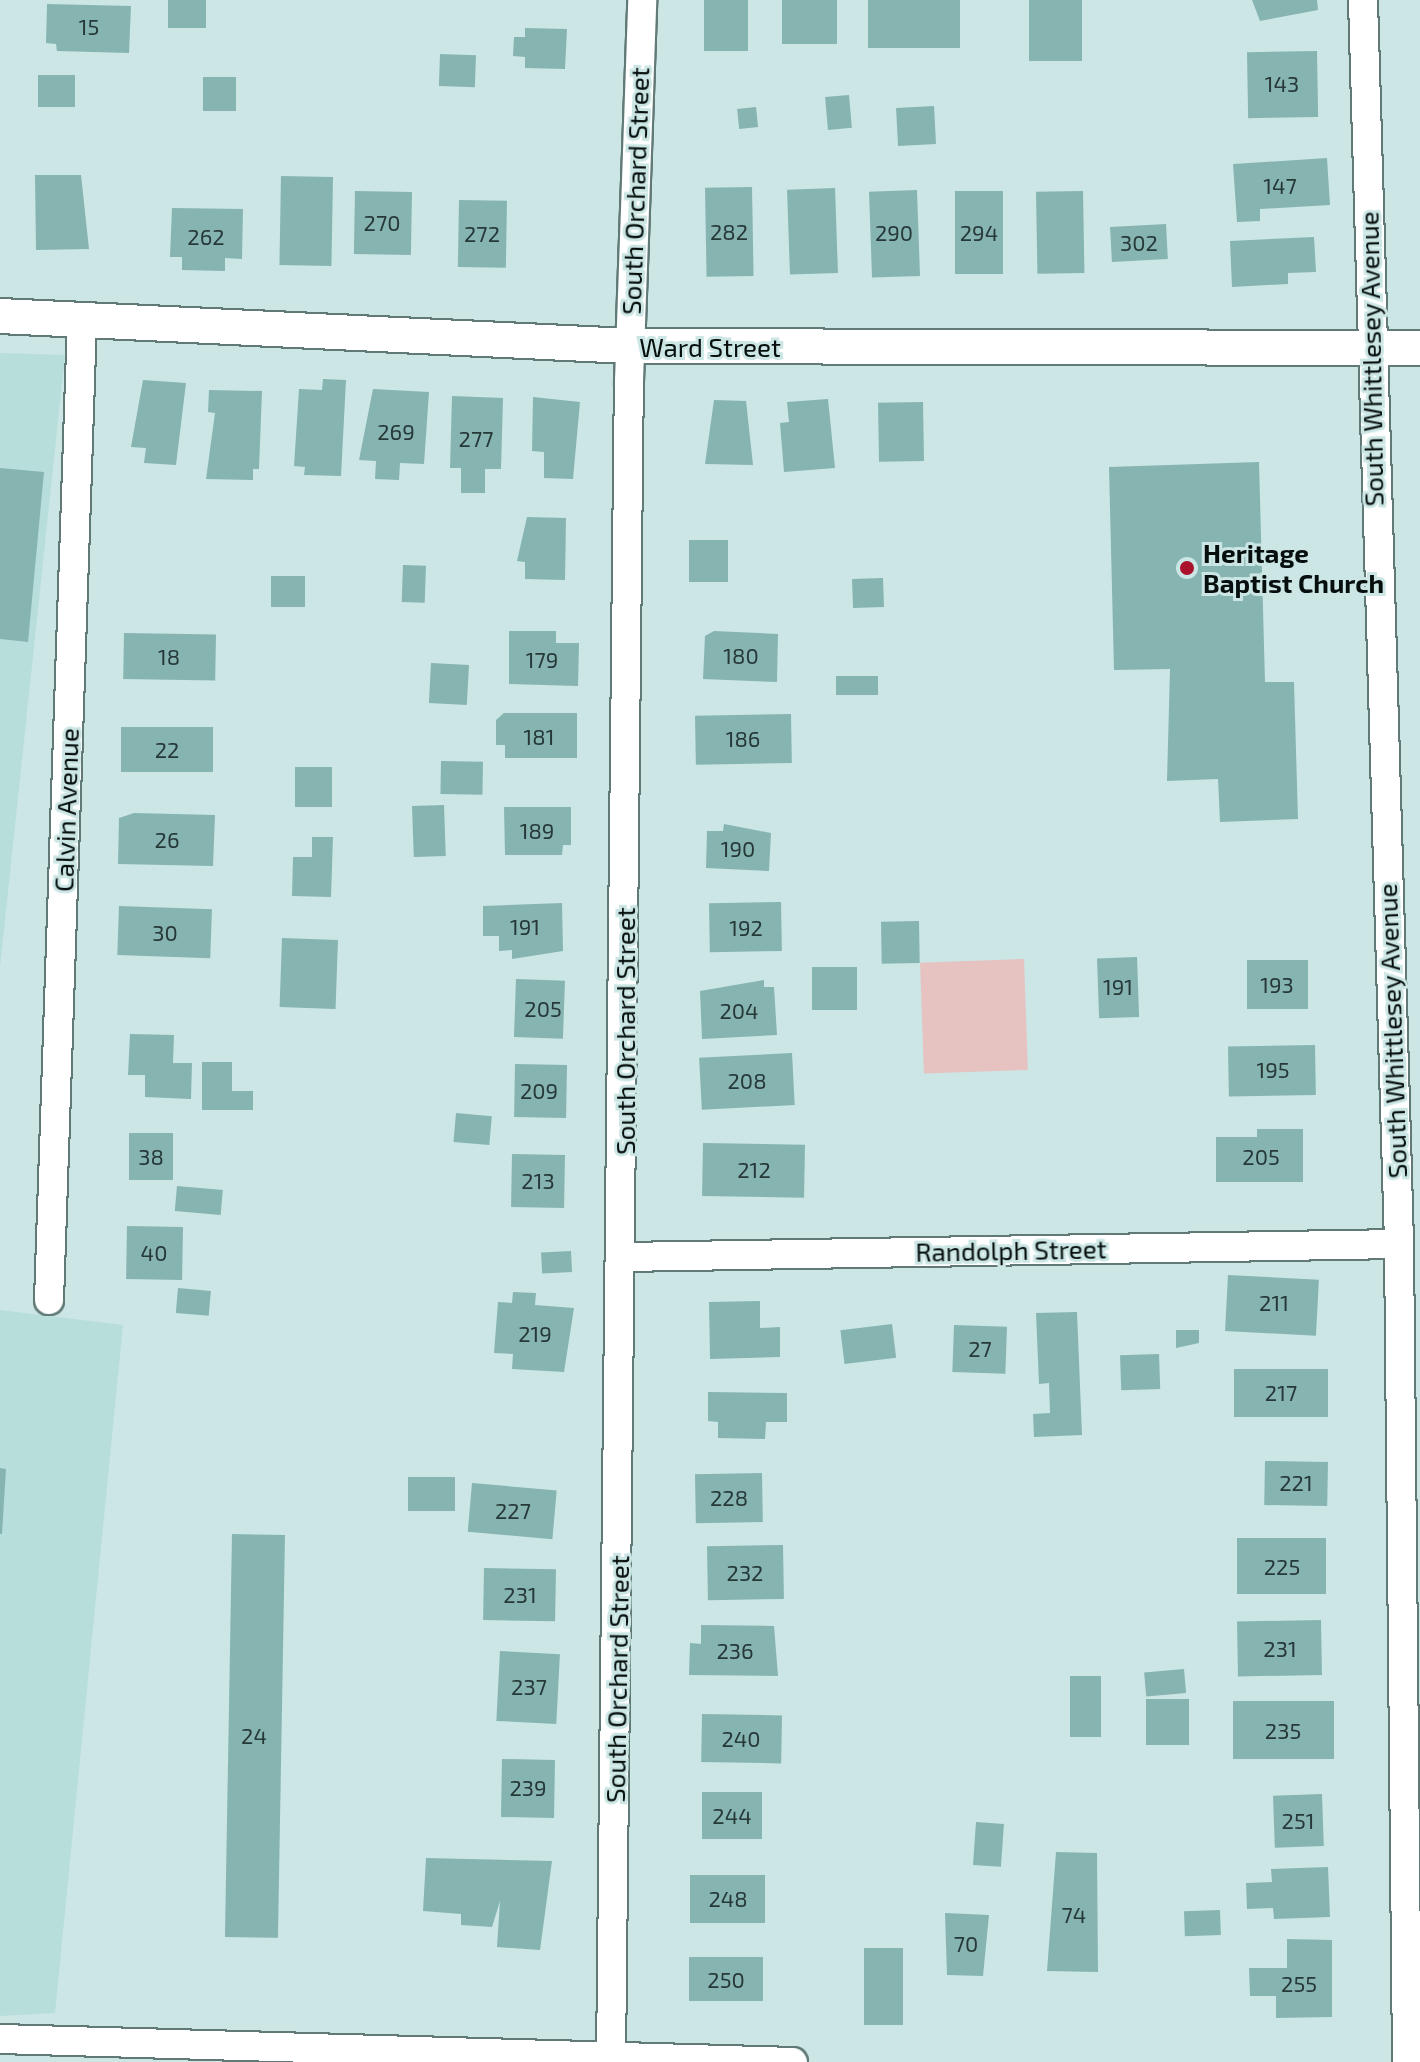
<!DOCTYPE html>
<html>
<head>
<meta charset="utf-8">
<style>
  body { margin:0 }
  #map { position:relative; width:1420px; height:2062px; overflow:hidden; background:#cbe6e4; font-family:"Exo 2",sans-serif }
  div>[style] { position:absolute }
  [style*='--x'] { left:calc(var(--x)*1px); top:calc(var(--y)*1px); width:calc(var(--w)*1px); rotate:calc(var(--a)*1deg) }
  .built>* { inset:0; background:#b8dedb }
  .green>* { inset:0; background:#e6c2c1; transform-origin:0 0 }
  .building>* { inset:0; background:#86b4b1; transform-origin:0 0 }
  .roads { filter:drop-shadow(2px 0 #617a78) drop-shadow(-2px 0 #617a78) drop-shadow(0 2px #617a78) drop-shadow(0 -2px #617a78) }
  .minor>* { height:28px; margin:-14px; padding:0 14px; transform-origin:14px; border-radius:14px; background:#fff }
  .tertiary>* { height:34px; margin:-17px; padding:0 17px; transform-origin:17px; border-radius:17px; background:#fff }
  .dots>* { width:22px; height:22px; translate:-50% -50%; box-sizing:border-box; border:4px solid #cbe6e4; border-radius:50% }
  span { translate:-50% -50%; white-space:nowrap; text-align:center; line-height:1.15; -webkit-text-stroke:6px #cbe6e4; paint-order:stroke }
  .number-label { font-size:22px; color:#263837 }
  .number-label span { -webkit-text-stroke-width:0 }
  .street-label { font-size:26px; color:#060f0e }
  .poi-label { font-size:26px; color:#060f0e; font-weight:700 }
  .left { translate:0 -50%; text-align:left }
</style>
</head>
<body>
<div id="map">
  <div class="built">
    <i style="clip-path:polygon(0 353px,65px 355px,0 967px)"></i>
    <i style="clip-path:polygon(0 1310px,123px 1325px,55px 2013px,0 2016px)"></i>
  </div>
  <div class="green">
    <i style="left:1024px;top:959px;width:111px;height:104px;rotate:88deg"></i>
  </div>
  <div class="building">
    <i style="left:168px;top:0;width:38px;height:28px"></i>
    <i style="left:704px;top:0;width:44px;height:51px"></i>
    <i style="left:782px;top:0;width:55px;height:44px"></i>
    <i style="left:868px;top:0;width:92px;height:48px"></i>
    <i style="left:1029px;top:0;width:53px;height:61px"></i>
    <i style="clip-path:polygon(1252px 0,1317px 0,1318px 10px,1260px 21px)"></i>
    <i style="clip-path:polygon(47px 4px,131px 6px,129px 53px,57px 51px,56px 44px,46px 43px)"></i>
    <i style="clip-path:polygon(525px 28px,567px 29px,565px 69px,525px 68px,525px 57px,513px 56px,514px 37px,525px 37px)"></i>
    <i style="left:1317px;top:51px;width:66px;height:70px;rotate:89deg"></i>
    <i style="left:440px;top:54px;width:36px;height:32px;rotate:2deg"></i>
    <i style="left:38px;top:75px;width:37px;height:32px"></i>
    <i style="left:203px;top:77px;width:33px;height:34px"></i>
    <i style="left:849px;top:95px;width:33px;height:24px;rotate:85deg"></i>
    <i style="left:934px;top:106px;width:38px;height:38px;rotate:87deg"></i>
    <i style="left:756px;top:107px;width:20px;height:19px;rotate:84deg"></i>
    <i style="clip-path:polygon(1327px 158px,1330px 205px,1260px 209px,1260px 221px,1237px 222px,1233px 164px)"></i>
    <i style="clip-path:polygon(35px 175px,81px 175px,89px 249px,36px 250px)"></i>
    <i style="left:281px;top:176px;width:52px;height:89px;rotate:1deg"></i>
    <i style="left:752px;top:187px;width:89px;height:47px;rotate:89deg"></i>
    <i style="left:835px;top:188px;width:85px;height:48px;rotate:88deg"></i>
    <i style="left:917px;top:190px;width:86px;height:48px;rotate:88deg"></i>
    <i style="left:355px;top:191px;width:57px;height:63px;rotate:1deg"></i>
    <i style="left:955px;top:191px;width:48px;height:83px"></i>
    <i style="left:1083px;top:191px;width:82px;height:47px;rotate:89deg"></i>
    <i style="left:459px;top:200px;width:48px;height:67px;rotate:1deg"></i>
    <i style="clip-path:polygon(172px 208px,243px 209px,242px 259px,225px 258px,225px 271px,182px 270px,182px 257px,170px 257px)"></i>
    <i style="left:1166px;top:224px;width:35px;height:56px;rotate:87deg"></i>
    <i style="clip-path:polygon(1314px 237px,1316px 272px,1288px 273px,1288px 284px,1232px 287px,1230px 241px)"></i>
    <i style="clip-path:polygon(323px 379px,346px 380px,341px 476px,304px 475px,305px 467px,294px 466px,299px 389px,322px 390px)"></i>
    <i style="clip-path:polygon(143px 380px,186px 383px,176px 465px,144px 463px,146px 448px,131px 447px)"></i>
    <i style="clip-path:polygon(373px 389px,429px 392px,424px 464px,400px 463px,399px 480px,375px 479px,376px 461px,359px 460px)"></i>
    <i style="clip-path:polygon(209px 390px,262px 391px,259px 469px,253px 469px,253px 480px,206px 479px,215px 413px,208px 412px)"></i>
    <i style="clip-path:polygon(452px 396px,503px 398px,501px 469px,485px 469px,485px 493px,461px 493px,461px 468px,450px 468px)"></i>
    <i style="clip-path:polygon(533px 397px,580px 402px,573px 479px,544px 478px,544px 452px,532px 451px)"></i>
    <i style="clip-path:polygon(828px 399px,835px 468px,784px 472px,780px 423px,789px 422px,787px 402px)"></i>
    <i style="clip-path:polygon(714px 400px,746px 401px,753px 465px,705px 464px)"></i>
    <i style="left:923px;top:402px;width:59px;height:45px;rotate:89deg"></i>
    <i style="clip-path:polygon(1259px 462px,1265px 682px,1294px 682px,1298px 819px,1220px 822px,1218px 779px,1167px 781px,1170px 669px,1114px 670px,1109px 467px)"></i>
    <i style="clip-path:polygon(0 468px,44px 472px,28px 642px,0 639px)"></i>
    <i style="clip-path:polygon(527px 517px,566px 518px,565px 580px,525px 579px,525px 562px,517px 561px)"></i>
    <i style="left:728px;top:540px;width:42px;height:39px;rotate:90deg"></i>
    <i style="left:403px;top:565px;width:23px;height:37px;rotate:2deg"></i>
    <i style="left:271px;top:576px;width:34px;height:31px"></i>
    <i style="left:883px;top:578px;width:29px;height:31px;rotate:88deg"></i>
    <i style="clip-path:polygon(509px 631px,556px 631px,556px 643px,579px 643px,578px 686px,509px 684px)"></i>
    <i style="clip-path:polygon(714px 631px,778px 634px,777px 682px,703px 679px,705px 636px)"></i>
    <i style="left:124px;top:633px;width:92px;height:46px;rotate:1deg"></i>
    <i style="left:431px;top:663px;width:38px;height:40px;rotate:3deg"></i>
    <i style="left:878px;top:676px;width:19px;height:42px;rotate:90deg"></i>
    <i style="clip-path:polygon(504px 713px,577px 713px,577px 758px,505px 758px,505px 745px,496px 745px,496px 720px)"></i>
    <i style="left:791px;top:714px;width:49px;height:96px;rotate:89deg"></i>
    <i style="left:121px;top:727px;width:92px;height:45px"></i>
    <i style="left:441px;top:761px;width:42px;height:33px;rotate:1deg"></i>
    <i style="left:295px;top:767px;width:37px;height:40px"></i>
    <i style="left:444px;top:805px;width:51px;height:32px;rotate:88deg"></i>
    <i style="clip-path:polygon(504px 807px,571px 807px,571px 845px,563px 845px,562px 855px,505px 855px)"></i>
    <i style="clip-path:polygon(134px 813px,215px 815px,213px 866px,118px 864px,119px 818px)"></i>
    <i style="clip-path:polygon(724px 824px,771px 833px,769px 871px,706px 868px,707px 831px,723px 831px)"></i>
    <i style="clip-path:polygon(312px 837px,333px 837px,331px 897px,292px 896px,293px 857px,312px 857px)"></i>
    <i style="left:781px;top:902px;width:49px;height:72px;rotate:89deg"></i>
    <i style="clip-path:polygon(562px 903px,563px 951px,512px 959px,512px 950px,499px 951px,499px 936px,483px 936px,483px 906px)"></i>
    <i style="left:119px;top:906px;width:93px;height:49px;rotate:2deg"></i>
    <i style="left:919px;top:921px;width:42px;height:38px;rotate:89deg"></i>
    <i style="left:282px;top:938px;width:56px;height:69px;rotate:2deg"></i>
    <i style="left:1137px;top:957px;width:60px;height:40px;rotate:88deg"></i>
    <i style="left:1247px;top:960px;width:61px;height:49px"></i>
    <i style="left:812px;top:967px;width:45px;height:43px"></i>
    <i style="left:516px;top:979px;width:49px;height:58px;rotate:2deg"></i>
    <i style="clip-path:polygon(764px 980px,764px 987px,774px 987px,777px 1035px,702px 1039px,700px 991px)"></i>
    <i style="clip-path:polygon(130px 1034px,174px 1035px,173px 1063px,192px 1063px,191px 1099px,145px 1097px,145px 1075px,128px 1075px)"></i>
    <i style="left:1315px;top:1045px;width:50px;height:87px;rotate:89deg"></i>
    <i style="left:792px;top:1053px;width:52px;height:93px;rotate:87deg"></i>
    <i style="clip-path:polygon(202px 1062px,232px 1062px,232px 1091px,253px 1091px,253px 1110px,202px 1110px)"></i>
    <i style="left:515px;top:1064px;width:52px;height:53px;rotate:1deg"></i>
    <i style="left:456px;top:1113px;width:36px;height:29px;rotate:5deg"></i>
    <i style="clip-path:polygon(1257px 1129px,1303px 1129px,1303px 1182px,1216px 1182px,1216px 1137px,1257px 1137px)"></i>
    <i style="left:129px;top:1133px;width:44px;height:47px"></i>
    <i style="left:703px;top:1143px;width:102px;height:53px;rotate:1deg"></i>
    <i style="left:512px;top:1154px;width:53px;height:53px;rotate:1deg"></i>
    <i style="left:177px;top:1186px;width:46px;height:25px;rotate:5deg"></i>
    <i style="left:127px;top:1226px;width:56px;height:53px;rotate:1deg"></i>
    <i style="left:571px;top:1251px;width:21px;height:30px;rotate:87deg"></i>
    <i style="left:1228px;top:1275px;width:91px;height:56px;rotate:3deg"></i>
    <i style="left:178px;top:1288px;width:33px;height:25px;rotate:5deg"></i>
    <i style="clip-path:polygon(513px 1292px,536px 1293px,535px 1305px,574px 1308px,564px 1372px,512px 1369px,513px 1354px,494px 1353px,498px 1302px,512px 1303px)"></i>
    <i style="clip-path:polygon(760px 1301px,760px 1328px,780px 1327px,780px 1357px,710px 1359px,709px 1302px)"></i>
    <i style="clip-path:polygon(1077px 1312px,1082px 1435px,1034px 1437px,1033px 1414px,1050px 1413px,1049px 1383px,1039px 1384px,1036px 1313px)"></i>
    <i style="left:892px;top:1324px;width:34px;height:52px;rotate:83deg"></i>
    <i style="left:954px;top:1325px;width:53px;height:47px;rotate:2deg"></i>
    <i style="clip-path:polygon(1176px 1330px,1199px 1330px,1199px 1343px,1176px 1348px)"></i>
    <i style="left:1159px;top:1354px;width:35px;height:39px;rotate:88deg"></i>
    <i style="left:1328px;top:1369px;width:48px;height:94px;rotate:90deg"></i>
    <i style="clip-path:polygon(708px 1392px,787px 1393px,787px 1422px,766px 1422px,765px 1439px,718px 1438px,718px 1422px,708px 1421px)"></i>
    <i style="left:1265px;top:1461px;width:63px;height:44px;rotate:1deg"></i>
    <i style="clip-path:polygon(0 1468px,6px 1469px,2px 1534px,0 1534px)"></i>
    <i style="left:762px;top:1473px;width:49px;height:67px;rotate:89deg"></i>
    <i style="left:455px;top:1477px;width:34px;height:47px;rotate:90deg"></i>
    <i style="left:472px;top:1483px;width:85px;height:49px;rotate:5deg"></i>
    <i style="left:232px;top:1534px;width:53px;height:403px;rotate:1deg"></i>
    <i style="left:1326px;top:1538px;width:56px;height:89px;rotate:90deg"></i>
    <i style="left:783px;top:1545px;width:54px;height:76px;rotate:89deg"></i>
    <i style="left:484px;top:1568px;width:72px;height:52px;rotate:1deg"></i>
    <i style="left:1321px;top:1620px;width:55px;height:84px;rotate:89deg"></i>
    <i style="clip-path:polygon(701px 1625px,774px 1626px,778px 1676px,689px 1675px,690px 1643px,701px 1644px)"></i>
    <i style="left:500px;top:1651px;width:60px;height:70px;rotate:3deg"></i>
    <i style="left:1184px;top:1669px;width:24px;height:40px;rotate:85deg"></i>
    <i style="left:1070px;top:1676px;width:31px;height:61px"></i>
    <i style="left:1189px;top:1699px;width:46px;height:43px;rotate:90deg"></i>
    <i style="left:1334px;top:1701px;width:58px;height:101px;rotate:90deg"></i>
    <i style="left:702px;top:1714px;width:80px;height:48px;rotate:1deg"></i>
    <i style="left:502px;top:1759px;width:53px;height:58px;rotate:1deg"></i>
    <i style="left:702px;top:1792px;width:60px;height:47px"></i>
    <i style="left:1322px;top:1794px;width:52px;height:49px;rotate:88deg"></i>
    <i style="left:976px;top:1822px;width:28px;height:43px;rotate:4deg"></i>
    <i style="clip-path:polygon(1056px 1852px,1097px 1853px,1098px 1972px,1047px 1971px)"></i>
    <i style="clip-path:polygon(426px 1858px,552px 1861px,540px 1950px,497px 1947px,500px 1901px,492px 1927px,461px 1925px,461px 1914px,423px 1911px)"></i>
    <i style="clip-path:polygon(1328px 1867px,1330px 1917px,1274px 1919px,1273px 1908px,1247px 1909px,1246px 1883px,1272px 1882px,1271px 1869px)"></i>
    <i style="left:690px;top:1875px;width:75px;height:48px"></i>
    <i style="left:1220px;top:1910px;width:25px;height:36px;rotate:88deg"></i>
    <i style="clip-path:polygon(945px 1913px,989px 1915px,983px 1976px,947px 1975px)"></i>
    <i style="clip-path:polygon(1287px 1939px,1332px 1940px,1332px 2017px,1276px 2018px,1276px 1996px,1250px 1996px,1249px 1968px,1287px 1968px)"></i>
    <i style="left:864px;top:1948px;width:39px;height:77px"></i>
    <i style="left:763px;top:1957px;width:44px;height:74px;rotate:90deg"></i>
  </div>
  <div class="roads">
    <div class="minor">
      <i style="--x:1363;--y:0;--w:1245;--a:88.34"></i>
      <i style="--x:1399;--y:1244;--w:818;--a:89.44"></i>
      <i style="--x:623;--y:1257;--w:776;--a:-0.96"></i>
      <i style="--x:49;--y:1300;--w:982;--a:-88.07"></i>
      <i style="--x:0;--y:2039;--w:793;--a:1.66"></i>
      <i style="--x:611;--y:2062;--w:1681;--a:-89.39"></i>
      <i style="--x:629;--y:381;--w:381;--a:-88"></i>
    </div>
    <div class="tertiary">
      <i style="--x:0;--y:316;--w:631;--a:2.73"></i>
      <i style="--x:630;--y:346;--w:790;--a:0.15"></i>
    </div>
  </div>
  <div class="dots">
    <i style="left:1187px;top:568px;background:#a9112c"></i>
  </div>
  <div class="number-label">
    <span style="left:89px;top:27px">15</span>
    <span style="left:1282px;top:84px">143</span>
    <span style="left:1280px;top:186px">147</span>
    <span style="left:382px;top:223px">270</span>
    <span style="left:729px;top:232px">282</span>
    <span style="left:894px;top:233px">290</span>
    <span style="left:979px;top:233px">294</span>
    <span style="left:482px;top:234px">272</span>
    <span style="left:206px;top:237px">262</span>
    <span style="left:1139px;top:243px">302</span>
    <span style="left:396px;top:432px">269</span>
    <span style="left:476px;top:439px">277</span>
    <span style="left:741px;top:656px">180</span>
    <span style="left:169px;top:657px">18</span>
    <span style="left:542px;top:660px">179</span>
    <span style="left:539px;top:737px">181</span>
    <span style="left:743px;top:739px">186</span>
    <span style="left:167px;top:750px">22</span>
    <span style="left:537px;top:831px">189</span>
    <span style="left:167px;top:840px">26</span>
    <span style="left:738px;top:849px">190</span>
    <span style="left:525px;top:927px">191</span>
    <span style="left:746px;top:928px">192</span>
    <span style="left:165px;top:933px">30</span>
    <span style="left:1277px;top:985px">193</span>
    <span style="left:1118px;top:987px">191</span>
    <span style="left:543px;top:1009px">205</span>
    <span style="left:739px;top:1011px">204</span>
    <span style="left:1273px;top:1070px">195</span>
    <span style="left:747px;top:1081px">208</span>
    <span style="left:539px;top:1091px">209</span>
    <span style="left:151px;top:1157px">38</span>
    <span style="left:1261px;top:1157px">205</span>
    <span style="left:754px;top:1170px">212</span>
    <span style="left:538px;top:1181px">213</span>
    <span style="left:154px;top:1253px">40</span>
    <span style="left:1274px;top:1303px">211</span>
    <span style="left:535px;top:1334px">219</span>
    <span style="left:980px;top:1349px">27</span>
    <span style="left:1281px;top:1393px">217</span>
    <span style="left:1296px;top:1483px">221</span>
    <span style="left:729px;top:1498px">228</span>
    <span style="left:513px;top:1511px">227</span>
    <span style="left:1282px;top:1567px">225</span>
    <span style="left:745px;top:1573px">232</span>
    <span style="left:520px;top:1595px">231</span>
    <span style="left:1280px;top:1649px">231</span>
    <span style="left:735px;top:1651px">236</span>
    <span style="left:529px;top:1687px">237</span>
    <span style="left:1283px;top:1731px">235</span>
    <span style="left:254px;top:1736px">24</span>
    <span style="left:741px;top:1739px">240</span>
    <span style="left:528px;top:1788px">239</span>
    <span style="left:732px;top:1816px">244</span>
    <span style="left:1298px;top:1821px">251</span>
    <span style="left:728px;top:1899px">248</span>
    <span style="left:1074px;top:1915px">74</span>
    <span style="left:966px;top:1944px">70</span>
    <span style="left:726px;top:1980px">250</span>
    <span style="left:1299px;top:1984px">255</span>
  </div>
  <div class="street-label">
    <span style="left:635px;top:191px;rotate:-88deg">South Orchard Street</span>
    <span style="left:710px;top:347px">Ward Street</span>
    <span style="left:1371px;top:359px;rotate:-91deg">South Whittlesey Avenue</span>
    <span style="left:66px;top:810px;rotate:-88deg">Calvin Avenue</span>
    <span style="left:625px;top:1031px;rotate:-90deg">South Orchard Street</span>
    <span style="left:1392px;top:1031px;rotate:-92deg">South Whittlesey Avenue</span>
    <span style="left:1011px;top:1250px;rotate:-1deg">Randolph Street</span>
    <span style="left:617px;top:1679px;rotate:-89deg">South Orchard Street</span>
  </div>
  <div class="poi-label">
    <span class="left" style="left:1203px;top:568px">Heritage<br>Baptist Church</span>
  </div>
</div>
</body>
</html>
